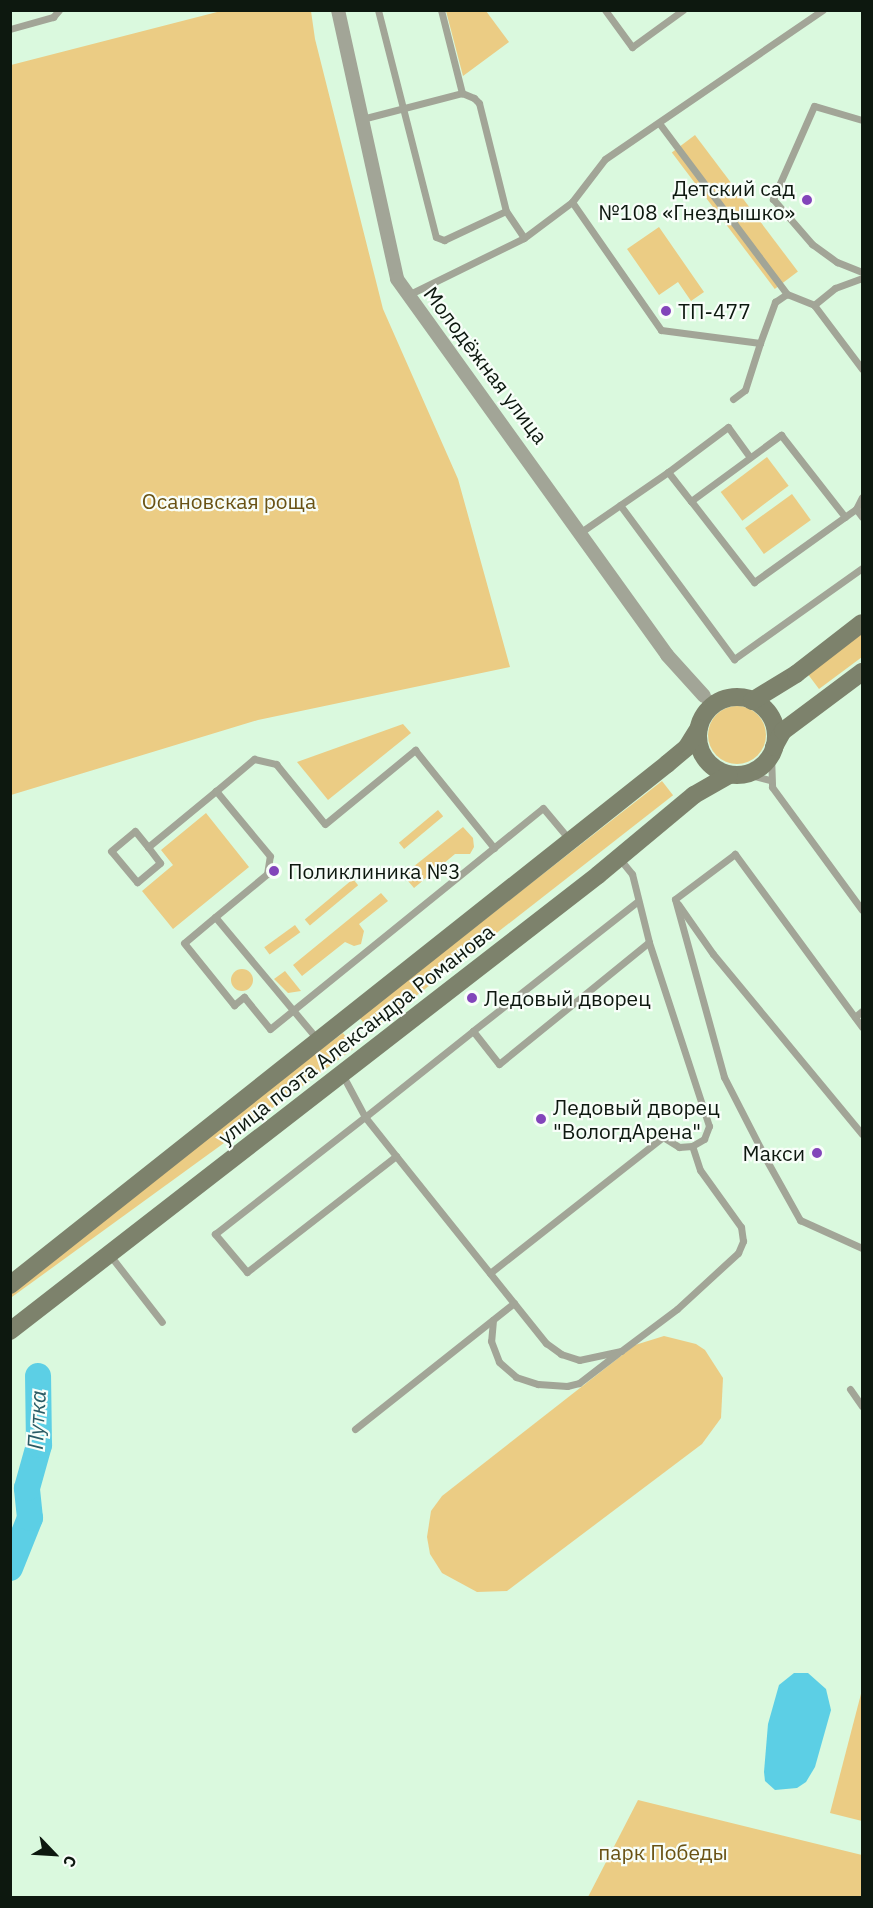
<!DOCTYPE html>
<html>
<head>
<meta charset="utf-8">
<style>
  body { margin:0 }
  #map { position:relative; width:873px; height:1908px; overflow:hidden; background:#daf9de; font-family:"IBM Plex Sans",sans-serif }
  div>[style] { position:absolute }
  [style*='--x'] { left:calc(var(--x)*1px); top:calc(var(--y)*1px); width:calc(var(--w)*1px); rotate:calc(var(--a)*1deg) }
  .green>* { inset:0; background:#ebcc84; transform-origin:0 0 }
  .round { border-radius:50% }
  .water>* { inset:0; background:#5ccfe5 }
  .river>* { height:26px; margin:-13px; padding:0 13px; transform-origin:13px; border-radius:13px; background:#5ccfe5 }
  .lane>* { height:7px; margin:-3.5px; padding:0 3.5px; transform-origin:3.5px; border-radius:3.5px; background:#a2a597 }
  .street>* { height:14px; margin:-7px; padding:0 7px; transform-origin:7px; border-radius:7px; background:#a2a597 }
  .secondary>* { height:18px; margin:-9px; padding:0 9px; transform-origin:9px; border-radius:9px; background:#7d826c }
  .secondary>.ring { margin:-9px; padding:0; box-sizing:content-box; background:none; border:18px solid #7d826c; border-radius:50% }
  .dots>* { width:16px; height:16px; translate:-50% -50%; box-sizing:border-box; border:3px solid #f8fef9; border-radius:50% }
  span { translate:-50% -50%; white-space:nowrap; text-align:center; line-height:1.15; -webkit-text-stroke:4.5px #f8fef9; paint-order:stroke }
  .poi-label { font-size:21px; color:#0d180f }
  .right { translate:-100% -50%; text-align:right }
  .left { translate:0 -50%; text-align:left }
  .street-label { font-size:21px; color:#0d180f }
  .park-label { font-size:21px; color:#695214 }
  .water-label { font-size:22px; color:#2a5b65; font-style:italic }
  .frame { position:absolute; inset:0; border:12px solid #0d180f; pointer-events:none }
  .north { position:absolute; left:24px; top:1824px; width:60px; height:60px; -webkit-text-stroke:4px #f8fef9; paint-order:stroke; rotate:115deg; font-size:16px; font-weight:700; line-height:24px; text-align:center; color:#0d180f }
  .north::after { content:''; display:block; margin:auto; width:21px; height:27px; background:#0d180f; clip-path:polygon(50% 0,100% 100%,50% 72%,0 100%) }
</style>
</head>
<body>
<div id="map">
  <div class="green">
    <i style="clip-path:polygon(221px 11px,311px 11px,315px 39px,383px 309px,458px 479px,510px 667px,258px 720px,11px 795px,11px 65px)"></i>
    <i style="clip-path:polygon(446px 11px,486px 11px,509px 42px,463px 76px)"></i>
    <i style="left:695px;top:135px;width:171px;height:29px;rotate:53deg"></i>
    <i style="clip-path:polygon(659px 227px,704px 292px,691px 301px,678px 282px,659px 295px,627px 249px)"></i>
    <i style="left:767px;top:457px;width:36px;height:58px;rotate:53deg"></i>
    <i style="left:792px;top:494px;width:32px;height:58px;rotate:54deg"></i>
    <i style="clip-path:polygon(862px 632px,862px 657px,819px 689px,807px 673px)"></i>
    <i class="round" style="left:708px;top:706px;width:58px;height:58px"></i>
    <i style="clip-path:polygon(403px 724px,411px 733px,328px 800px,297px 762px)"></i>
    <i style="left:662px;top:781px;width:18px;height:384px;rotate:52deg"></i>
    <i style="left:438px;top:810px;width:8px;height:51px;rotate:50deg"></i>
    <i style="clip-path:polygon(206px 813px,249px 867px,173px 929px,142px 891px,173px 865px,161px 850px)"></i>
    <i style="clip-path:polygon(463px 827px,473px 838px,474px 847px,470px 854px,455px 854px,414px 888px,403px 875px)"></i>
    <i style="left:353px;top:879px;width:8px;height:63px;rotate:50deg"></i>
    <i style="clip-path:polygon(381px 893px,388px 901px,359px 924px,364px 931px,361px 944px,354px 946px,345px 942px,302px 976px,293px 965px)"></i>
    <i style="left:295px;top:925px;width:9px;height:38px;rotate:54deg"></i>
    <i class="round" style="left:231px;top:969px;width:22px;height:22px"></i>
    <i style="clip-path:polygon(285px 971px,301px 991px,288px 993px,274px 979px)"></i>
    <i style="left:343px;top:1033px;width:19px;height:423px;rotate:54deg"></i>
    <i style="clip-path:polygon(664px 1336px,696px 1344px,705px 1350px,723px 1378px,721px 1418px,702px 1444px,507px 1591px,477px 1592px,442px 1573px,430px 1554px,427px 1537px,431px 1511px,442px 1496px,635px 1345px)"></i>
    <i style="clip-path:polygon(862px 1690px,862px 1821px,830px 1813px)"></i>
    <i style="clip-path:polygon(638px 1800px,862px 1855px,862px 1897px,588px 1897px)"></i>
  </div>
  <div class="water">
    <i style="clip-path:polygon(794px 1673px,808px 1673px,826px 1689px,831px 1710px,815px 1767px,806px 1782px,797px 1788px,775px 1790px,765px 1781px,764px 1772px,768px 1724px,779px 1685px)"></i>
  </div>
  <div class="river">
    <i style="--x:10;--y:1568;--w:54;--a:-68.2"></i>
    <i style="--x:30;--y:1518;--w:30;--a:-96"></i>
    <i style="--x:27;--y:1488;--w:45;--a:-74.4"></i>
    <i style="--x:39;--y:1445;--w:69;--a:-90.8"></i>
  </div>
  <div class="lane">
    <i style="--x:378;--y:10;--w:234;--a:75.7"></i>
    <i style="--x:436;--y:237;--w:9;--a:21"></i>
    <i style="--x:444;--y:240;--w:68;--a:-25.1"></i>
    <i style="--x:441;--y:10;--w:86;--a:75.8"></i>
    <i style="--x:605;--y:10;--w:46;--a:53.9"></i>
    <i style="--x:632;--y:47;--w:63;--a:-36"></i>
    <i style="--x:10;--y:29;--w:45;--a:-15.6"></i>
    <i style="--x:53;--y:17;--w:9;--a:-49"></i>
    <i style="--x:362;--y:119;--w:103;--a:-14.6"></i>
    <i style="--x:462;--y:93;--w:13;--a:23"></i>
    <i style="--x:474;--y:98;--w:7;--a:45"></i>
    <i style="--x:479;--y:103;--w:111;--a:76"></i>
    <i style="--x:506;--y:211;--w:32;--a:56"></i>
    <i style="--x:862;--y:120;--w:50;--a:-163.7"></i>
    <i style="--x:814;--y:106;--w:102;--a:113.8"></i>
    <i style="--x:773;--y:199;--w:60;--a:49.1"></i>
    <i style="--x:812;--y:244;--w:31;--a:36"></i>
    <i style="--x:837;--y:262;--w:27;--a:22"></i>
    <i style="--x:659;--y:123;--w:214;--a:53.2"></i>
    <i style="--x:787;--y:294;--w:29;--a:22"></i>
    <i style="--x:814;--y:305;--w:80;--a:53.1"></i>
    <i style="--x:572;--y:202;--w:156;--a:55.2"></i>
    <i style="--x:661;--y:330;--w:100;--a:7.5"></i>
    <i style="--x:760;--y:343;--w:44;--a:-69.9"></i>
    <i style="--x:775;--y:302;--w:14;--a:-34"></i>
    <i style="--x:408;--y:295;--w:129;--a:-26.2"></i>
    <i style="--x:524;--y:238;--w:60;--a:-36.9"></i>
    <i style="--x:572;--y:202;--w:54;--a:-52.5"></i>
    <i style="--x:605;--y:159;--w:264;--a:-34.4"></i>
    <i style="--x:814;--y:305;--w:27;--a:-39"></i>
    <i style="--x:835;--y:288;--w:29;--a:-20"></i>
    <i style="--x:733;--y:399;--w:15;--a:-37"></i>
    <i style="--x:745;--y:390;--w:49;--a:-72.3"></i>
    <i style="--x:668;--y:472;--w:75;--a:-36.9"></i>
    <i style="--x:728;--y:427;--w:37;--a:54"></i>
    <i style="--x:691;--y:501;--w:103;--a:52.1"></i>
    <i style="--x:754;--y:582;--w:125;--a:-35.6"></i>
    <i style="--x:856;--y:509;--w:13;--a:-63"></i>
    <i style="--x:620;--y:505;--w:192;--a:53.5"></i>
    <i style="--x:734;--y:659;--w:157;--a:-35.4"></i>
    <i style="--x:856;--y:509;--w:10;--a:53"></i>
    <i style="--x:581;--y:532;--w:106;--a:-34.6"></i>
    <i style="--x:668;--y:472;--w:37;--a:52"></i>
    <i style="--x:691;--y:501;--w:112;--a:-36.3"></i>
    <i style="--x:781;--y:435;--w:104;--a:52"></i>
    <i style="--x:704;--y:696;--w:19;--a:16"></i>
    <i style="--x:704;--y:696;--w:16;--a:79"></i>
    <i style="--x:771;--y:755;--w:32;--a:88"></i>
    <i style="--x:772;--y:787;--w:152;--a:53.8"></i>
    <i style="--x:747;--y:774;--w:24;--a:15"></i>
    <i style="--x:148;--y:847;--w:20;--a:53"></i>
    <i style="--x:160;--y:863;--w:30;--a:140"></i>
    <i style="--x:137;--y:882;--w:40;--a:-130"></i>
    <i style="--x:111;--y:851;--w:31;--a:-40"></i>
    <i style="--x:135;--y:831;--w:21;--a:51"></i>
    <i style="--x:148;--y:847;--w:88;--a:-39.5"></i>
    <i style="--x:638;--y:901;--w:210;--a:141.8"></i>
    <i style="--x:473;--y:1031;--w:42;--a:51.8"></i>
    <i style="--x:499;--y:1064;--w:193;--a:-39.1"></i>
    <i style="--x:678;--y:904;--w:61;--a:55"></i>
    <i style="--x:713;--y:954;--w:234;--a:50.4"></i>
    <i style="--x:215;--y:917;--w:40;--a:140"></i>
    <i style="--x:184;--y:943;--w:80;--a:51.1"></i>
    <i style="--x:234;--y:1005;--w:13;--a:-39"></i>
    <i style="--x:244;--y:997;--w:41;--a:50.9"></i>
    <i style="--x:270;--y:1029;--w:351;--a:-39"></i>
    <i style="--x:543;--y:808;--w:40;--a:50"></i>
    <i style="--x:855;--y:1017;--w:9;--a:-41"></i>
    <i style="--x:862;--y:1027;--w:215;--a:-126.3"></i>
    <i style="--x:735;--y:854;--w:75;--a:143.1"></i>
    <i style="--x:675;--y:899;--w:185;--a:74.6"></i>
    <i style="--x:724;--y:1077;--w:94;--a:62.9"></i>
    <i style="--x:767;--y:1161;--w:68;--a:60.8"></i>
    <i style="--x:800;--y:1220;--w:68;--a:24.3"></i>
    <i style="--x:318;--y:1040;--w:160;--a:-129.9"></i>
    <i style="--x:215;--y:917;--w:67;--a:-39.6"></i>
    <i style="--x:267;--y:874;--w:18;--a:-81"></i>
    <i style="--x:270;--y:856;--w:85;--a:-129.7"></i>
    <i style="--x:216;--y:791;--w:50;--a:-40.1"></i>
    <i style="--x:254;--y:759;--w:23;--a:13"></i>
    <i style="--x:276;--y:764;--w:77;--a:50.8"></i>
    <i style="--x:325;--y:824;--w:117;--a:-39.4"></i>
    <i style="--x:415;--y:750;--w:126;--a:51.1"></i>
    <i style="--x:342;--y:1074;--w:49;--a:61.9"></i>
    <i style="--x:365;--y:1117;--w:50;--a:51.5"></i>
    <i style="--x:396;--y:1156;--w:189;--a:142.1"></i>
    <i style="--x:247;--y:1272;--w:50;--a:-130.1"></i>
    <i style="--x:215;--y:1234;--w:190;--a:-38"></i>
    <i style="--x:365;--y:1117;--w:138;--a:-38.5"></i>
    <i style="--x:396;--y:1156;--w:240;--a:51.3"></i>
    <i style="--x:546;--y:1343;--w:19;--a:36"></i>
    <i style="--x:561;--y:1354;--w:19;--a:18"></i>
    <i style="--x:579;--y:1360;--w:43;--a:-12.1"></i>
    <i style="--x:621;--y:1351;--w:70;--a:-36.9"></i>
    <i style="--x:677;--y:1309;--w:83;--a:-42.6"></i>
    <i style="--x:738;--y:1253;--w:13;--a:-67"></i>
    <i style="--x:743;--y:1241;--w:14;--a:-98"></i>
    <i style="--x:741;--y:1227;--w:70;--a:-125.7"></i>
    <i style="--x:700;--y:1170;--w:25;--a:-108"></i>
    <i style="--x:109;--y:1254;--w:86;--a:52.1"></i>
    <i style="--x:490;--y:1273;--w:220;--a:-38.2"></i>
    <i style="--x:663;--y:1137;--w:19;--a:32"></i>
    <i style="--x:679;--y:1147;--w:13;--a:-4"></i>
    <i style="--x:692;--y:1146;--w:14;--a:-30"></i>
    <i style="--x:704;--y:1139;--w:14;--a:-69"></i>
    <i style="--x:709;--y:1126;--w:194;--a:-108.1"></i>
    <i style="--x:649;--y:942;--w:70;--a:-104"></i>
    <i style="--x:632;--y:874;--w:21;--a:-129"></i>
    <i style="--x:493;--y:1320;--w:21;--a:95"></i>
    <i style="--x:491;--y:1341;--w:22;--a:69"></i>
    <i style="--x:499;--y:1362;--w:23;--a:41"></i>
    <i style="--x:516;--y:1377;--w:23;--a:18"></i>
    <i style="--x:538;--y:1384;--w:29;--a:4"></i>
    <i style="--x:567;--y:1386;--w:12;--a:-14"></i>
    <i style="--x:579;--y:1383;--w:49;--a:-37.6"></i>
    <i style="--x:850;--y:1389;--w:21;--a:55"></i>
    <i style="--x:355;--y:1429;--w:203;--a:-38.4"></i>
  </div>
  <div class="street">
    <i style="--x:338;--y:10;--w:275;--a:77.6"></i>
    <i style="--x:397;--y:279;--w:463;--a:54.3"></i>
    <i style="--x:667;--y:655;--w:55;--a:47.9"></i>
  </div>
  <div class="secondary">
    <i class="ring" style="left:698px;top:697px;width:60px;height:60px"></i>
    <i style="--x:752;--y:701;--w:52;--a:-31.5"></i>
    <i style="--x:796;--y:674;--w:83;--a:-37.7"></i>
    <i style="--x:774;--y:747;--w:18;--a:-61"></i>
    <i style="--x:783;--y:731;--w:99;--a:-36.8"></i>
    <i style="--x:10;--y:1285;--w:839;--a:-38.41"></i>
    <i style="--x:667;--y:764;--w:26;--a:-40"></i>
    <i style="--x:687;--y:747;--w:22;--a:-58"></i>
    <i style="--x:10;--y:1331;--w:744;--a:-37.79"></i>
    <i style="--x:598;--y:875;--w:125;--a:-39.8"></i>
    <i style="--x:694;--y:795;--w:40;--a:-29.7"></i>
  </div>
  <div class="dots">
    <i style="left:807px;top:200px;background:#8245ba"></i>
    <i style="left:666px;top:311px;background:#8245ba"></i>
    <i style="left:274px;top:871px;background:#8245ba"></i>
    <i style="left:472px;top:998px;background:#8245ba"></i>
    <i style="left:541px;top:1119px;background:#8245ba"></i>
    <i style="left:817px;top:1153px;background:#8245ba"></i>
  </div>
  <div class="poi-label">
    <span class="right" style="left:795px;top:200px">Детский сад<br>№108 «Гнездышко»</span>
    <span class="left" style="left:678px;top:311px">ТП-477</span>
    <span class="left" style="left:288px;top:871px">Поликлиника №3</span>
    <span class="left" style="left:484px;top:998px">Ледовый дворец</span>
    <span class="left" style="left:553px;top:1119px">Ледовый дворец<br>"ВологдАрена"</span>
    <span class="right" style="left:805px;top:1153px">Макси</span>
  </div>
  <div class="street-label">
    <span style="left:486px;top:365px;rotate:53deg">Молодёжная улица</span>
    <span style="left:356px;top:1034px;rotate:-38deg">улица поэта Александра Романова</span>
  </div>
  <div class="park-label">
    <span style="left:229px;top:501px">Осановская роща</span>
    <span style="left:663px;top:1852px">парк Победы</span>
  </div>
  <div class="water-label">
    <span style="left:36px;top:1420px;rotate:-87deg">Путка</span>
  </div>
  <div class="frame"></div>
  <div class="north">С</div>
</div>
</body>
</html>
